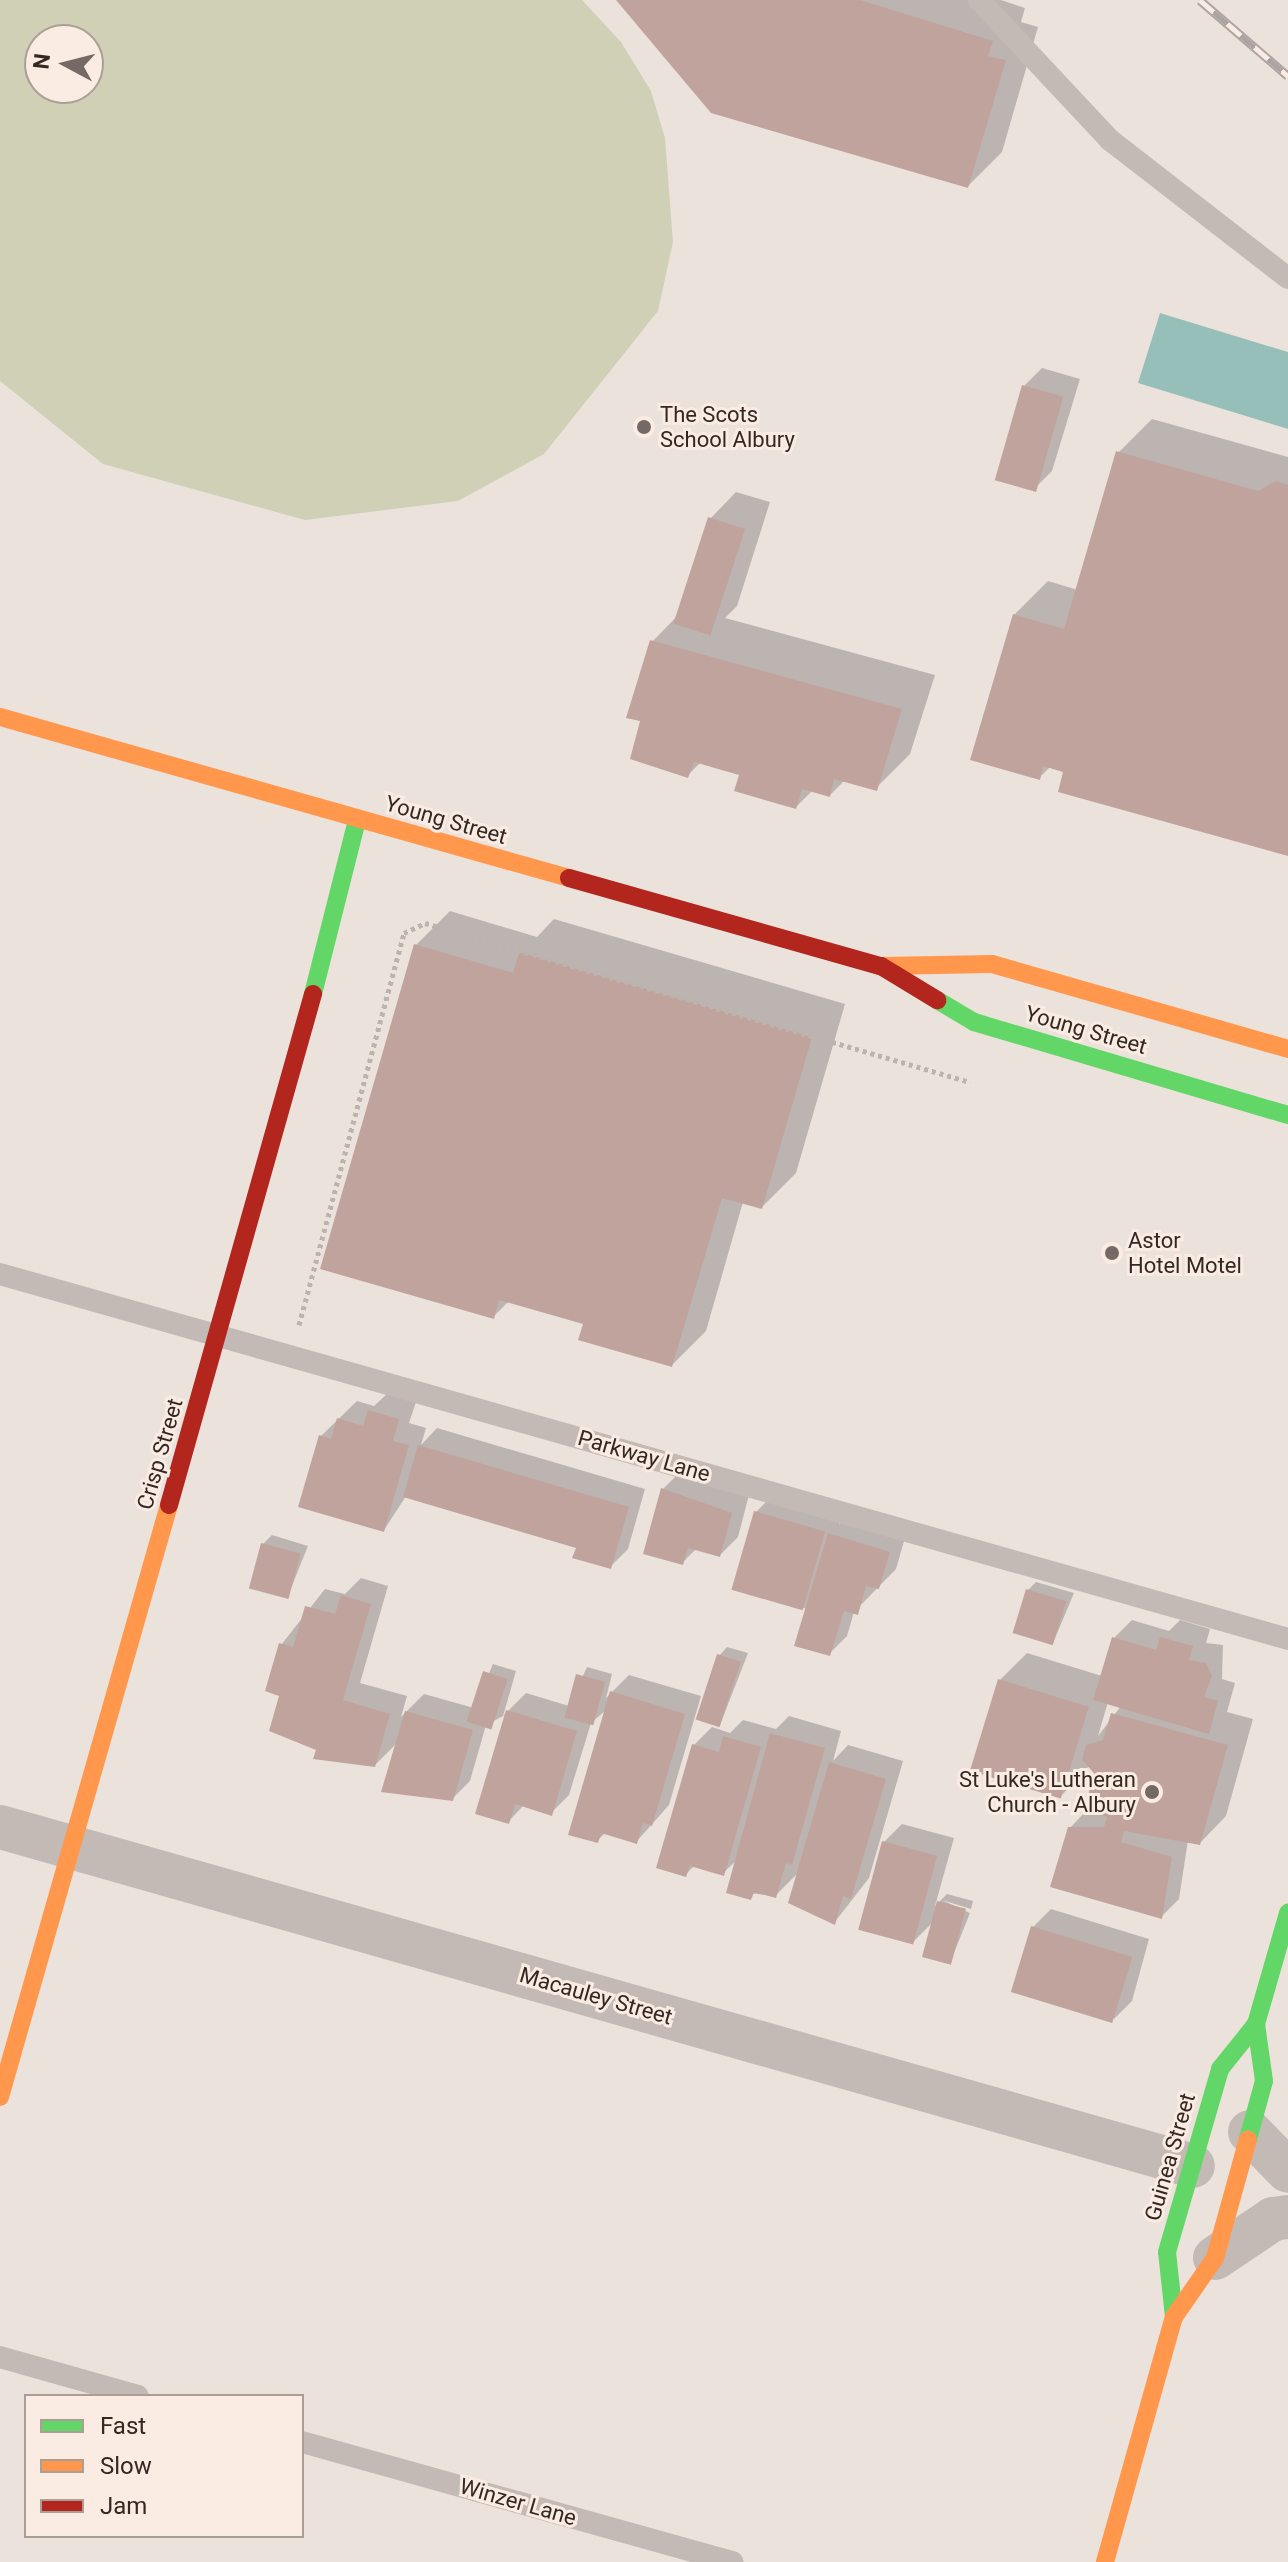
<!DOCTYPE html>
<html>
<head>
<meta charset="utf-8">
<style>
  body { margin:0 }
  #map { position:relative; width:1288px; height:2562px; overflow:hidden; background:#ece2dc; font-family:Roboto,sans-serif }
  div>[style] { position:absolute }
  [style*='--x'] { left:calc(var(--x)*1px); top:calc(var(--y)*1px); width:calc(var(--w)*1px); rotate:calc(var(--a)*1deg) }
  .green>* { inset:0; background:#cfd0b5 }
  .water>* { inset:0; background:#97bfba }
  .shadow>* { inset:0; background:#0003 }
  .building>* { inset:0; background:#c1a39d; transform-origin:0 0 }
  .path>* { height:5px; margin-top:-2.5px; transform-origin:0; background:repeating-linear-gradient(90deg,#bdb3ae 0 4px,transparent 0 8px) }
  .lane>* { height:22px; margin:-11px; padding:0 11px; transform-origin:11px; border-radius:11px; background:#c4bab5 }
  .street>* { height:44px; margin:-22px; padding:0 22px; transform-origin:22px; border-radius:22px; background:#c4bab5 }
  .fast>* { height:18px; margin:-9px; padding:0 9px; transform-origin:9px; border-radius:9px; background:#63d668 }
  .slow>* { height:18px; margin:-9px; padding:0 9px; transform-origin:9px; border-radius:9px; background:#ff974d }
  .jam>* { height:18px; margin:-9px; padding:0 9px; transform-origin:9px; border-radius:9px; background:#b3261e }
  .rail>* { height:9px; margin-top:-4.5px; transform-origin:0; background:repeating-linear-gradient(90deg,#faece2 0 18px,#aca4a0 0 36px); box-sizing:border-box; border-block:2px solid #aca4a0 }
  .dots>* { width:22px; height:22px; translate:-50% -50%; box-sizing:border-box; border:4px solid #faece2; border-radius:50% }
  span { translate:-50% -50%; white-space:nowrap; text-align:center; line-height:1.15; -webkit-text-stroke:6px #faece2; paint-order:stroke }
  .poi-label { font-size:22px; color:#342824 }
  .left { translate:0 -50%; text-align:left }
  .right { translate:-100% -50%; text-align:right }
  .street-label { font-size:22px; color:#342824 }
  .legend { position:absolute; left:24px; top:2394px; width:280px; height:144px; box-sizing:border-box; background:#faece2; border:2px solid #ab9e96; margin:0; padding:10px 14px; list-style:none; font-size:24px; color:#342824 }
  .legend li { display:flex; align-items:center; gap:16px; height:40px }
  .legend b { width:40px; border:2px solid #ab9e96 }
  .north { position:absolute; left:24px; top:24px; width:80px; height:80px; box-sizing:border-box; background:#faece2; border:2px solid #ab9e96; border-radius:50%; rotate:277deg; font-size:22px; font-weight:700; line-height:32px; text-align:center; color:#342824 }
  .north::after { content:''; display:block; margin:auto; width:28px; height:36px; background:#746964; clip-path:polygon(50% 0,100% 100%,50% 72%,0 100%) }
</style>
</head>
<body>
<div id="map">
  <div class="green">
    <i style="clip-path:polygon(evenodd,0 0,582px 0,621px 42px,651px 91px,665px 138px,673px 242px,658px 311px,544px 454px,458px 501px,305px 520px,103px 464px,0 381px,0 0,40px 40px,88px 40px,88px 88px,40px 88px,40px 40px)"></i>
  </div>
  <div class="water">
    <i style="clip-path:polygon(1160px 313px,1288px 352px,1288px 429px,1138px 383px)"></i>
  </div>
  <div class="shadow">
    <i style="clip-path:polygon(619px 0,1001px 0,1025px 8px,1021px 22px,1038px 27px,1002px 152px,968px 186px)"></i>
    <i style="clip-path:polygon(1042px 368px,1080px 379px,1052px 471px,1034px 489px,1024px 386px)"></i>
    <i style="clip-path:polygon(1152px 419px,1288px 457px,1288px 854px,1051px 766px,1039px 778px,1014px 615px,1048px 581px,1078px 590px,1118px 453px)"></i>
    <i style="clip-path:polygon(736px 492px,770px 502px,737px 606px,725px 618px,935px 675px,910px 754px,876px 788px,845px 780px,830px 795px,813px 790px,796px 807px,741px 774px,701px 762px,688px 775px,642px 720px,652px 642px,681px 612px,710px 519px)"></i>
    <i style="clip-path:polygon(450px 911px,537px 937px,554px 919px,845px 1004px,796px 1173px,762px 1207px,743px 1202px,706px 1331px,672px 1365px,585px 1323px,509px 1301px,493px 1317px,416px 945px)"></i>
    <i style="clip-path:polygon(388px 1393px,416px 1402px,409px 1423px,426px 1428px,421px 1445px,437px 1428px,645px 1489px,628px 1549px,610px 1567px,578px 1546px,406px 1496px,384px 1530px,321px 1436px,357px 1401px,374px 1406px)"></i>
    <i style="clip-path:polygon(681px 1471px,749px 1495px,738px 1537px,720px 1555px,696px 1549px,682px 1563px,663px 1489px)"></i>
    <i style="clip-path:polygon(774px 1494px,842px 1514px,839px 1525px,847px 1516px,906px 1534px,896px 1569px,854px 1612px,847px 1636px,829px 1654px,807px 1609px,734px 1589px,756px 1512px)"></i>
    <i style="clip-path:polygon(272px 1535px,308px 1546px,287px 1598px,263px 1544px)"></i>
    <i style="clip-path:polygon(361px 1578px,388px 1586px,360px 1683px,407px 1696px,401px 1717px,424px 1694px,474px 1708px,493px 1664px,516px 1671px,503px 1716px,526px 1693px,569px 1706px,587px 1667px,612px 1674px,606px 1698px,629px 1675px,701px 1696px,669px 1805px,637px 1841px,606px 1832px,597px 1841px,606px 1710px,591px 1723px,569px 1795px,551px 1813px,524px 1805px,508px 1822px,507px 1714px,486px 1725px,470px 1781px,452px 1799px,398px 1742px,375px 1765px,318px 1749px,281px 1695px,281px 1645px,325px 1589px,345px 1594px)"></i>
    <i style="clip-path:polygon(1036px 1582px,1074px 1593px,1053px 1643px,1028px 1590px)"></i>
    <i style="clip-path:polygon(evenodd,1132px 1620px,1169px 1631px,1180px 1620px,1210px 1629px,1206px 1643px,1223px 1645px,1222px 1679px,1235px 1683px,1227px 1712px,1253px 1719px,1226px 1816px,1200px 1843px,1188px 1840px,1179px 1899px,1161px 1917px,1070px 1828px,1085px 1812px,1097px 1772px,1090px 1765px,1062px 1795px,1000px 1680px,1027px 1653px,1102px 1676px,1114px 1638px,1132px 1620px,1108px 1702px,1121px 1706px,1098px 1736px,1108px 1702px)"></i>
    <i style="clip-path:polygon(727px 1647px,748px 1653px,720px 1725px,719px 1656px)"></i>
    <i style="clip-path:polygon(789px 1716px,841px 1731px,833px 1761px,848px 1745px,903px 1761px,869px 1878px,834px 1923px,799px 1872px,775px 1896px,728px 1891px,737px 1860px,723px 1873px,695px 1865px,686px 1874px,694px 1745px,712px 1727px,730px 1733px,743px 1720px,776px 1729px)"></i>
    <i style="clip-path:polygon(902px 1824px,954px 1838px,935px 1906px,947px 1894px,973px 1901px,971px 1909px,942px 1900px,970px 1913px,950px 1963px,934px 1921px,912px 1943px,884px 1842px)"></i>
    <i style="clip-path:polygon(1051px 1909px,1149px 1939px,1132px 2001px,1114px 2019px,1033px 1927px)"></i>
  </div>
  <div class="building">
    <i style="clip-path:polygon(616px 0,860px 0,993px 41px,988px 56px,1006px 60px,968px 188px,711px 113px)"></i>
    <i style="left:1022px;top:385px;width:43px;height:99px;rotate:16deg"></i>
    <i style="clip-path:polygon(1116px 451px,1258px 491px,1276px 481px,1288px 485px,1288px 856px,1058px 792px,1063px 772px,1043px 766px,1040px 780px,970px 760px,1013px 614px,1064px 629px)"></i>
    <i style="left:708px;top:517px;width:39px;height:112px;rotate:18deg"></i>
    <i style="clip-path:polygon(650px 640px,902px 709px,877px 791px,834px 779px,830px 797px,802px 789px,796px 809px,734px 791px,739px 775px,694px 762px,688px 778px,630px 759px,640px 721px,626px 718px)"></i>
    <i style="clip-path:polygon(414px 944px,513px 973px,519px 952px,812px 1037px,762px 1209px,722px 1198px,672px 1367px,578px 1340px,583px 1324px,499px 1300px,494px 1319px,320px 1269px)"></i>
    <i style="clip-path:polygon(368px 1410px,399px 1419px,393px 1441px,409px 1445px,384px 1532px,298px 1507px,319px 1435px,331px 1439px,337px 1418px,363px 1426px)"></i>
    <i style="clip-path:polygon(418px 1445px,629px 1507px,611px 1569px,572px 1558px,576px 1548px,403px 1497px)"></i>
    <i style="clip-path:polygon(661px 1488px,732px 1513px,720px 1557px,688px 1548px,683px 1565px,643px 1554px)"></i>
    <i style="left:754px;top:1511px;width:74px;height:82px;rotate:16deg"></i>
    <i style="clip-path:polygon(828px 1533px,890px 1552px,879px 1589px,866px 1586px,858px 1615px,844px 1611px,830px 1656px,794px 1646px)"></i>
    <i style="left:261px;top:1543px;width:41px;height:47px;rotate:15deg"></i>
    <i style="left:1026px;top:1589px;width:42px;height:46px;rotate:17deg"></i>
    <i style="clip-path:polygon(341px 1595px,371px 1604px,343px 1700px,390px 1714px,375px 1767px,313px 1759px,316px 1750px,269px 1731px,279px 1696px,265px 1691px,279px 1643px,293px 1647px,305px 1606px,335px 1614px)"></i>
    <i style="clip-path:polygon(1112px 1637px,1156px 1650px,1160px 1637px,1193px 1646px,1189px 1660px,1206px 1663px,1212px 1676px,1204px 1697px,1218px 1701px,1209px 1734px,1093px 1700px)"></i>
    <i style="left:717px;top:1654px;width:25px;height:69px;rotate:18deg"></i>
    <i style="left:483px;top:1671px;width:26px;height:53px;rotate:18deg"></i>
    <i style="left:576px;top:1674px;width:30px;height:45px;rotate:15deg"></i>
    <i style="left:998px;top:1679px;width:95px;height:96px;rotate:17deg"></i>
    <i style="clip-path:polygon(610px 1691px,685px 1714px,652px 1826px,643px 1823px,637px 1844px,601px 1833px,598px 1843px,568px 1835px)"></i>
    <i style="clip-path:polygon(506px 1710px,577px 1731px,552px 1816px,515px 1804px,509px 1824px,475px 1814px)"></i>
    <i style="clip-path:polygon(405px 1711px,473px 1730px,453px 1801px,381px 1792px)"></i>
    <i style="clip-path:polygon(1111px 1713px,1228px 1745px,1200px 1845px,1124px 1831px,1121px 1842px,1172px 1857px,1162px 1919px,1050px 1887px,1068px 1827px,1104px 1827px,1107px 1817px,1084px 1811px,1094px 1773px,1082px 1760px,1086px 1745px,1103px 1740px)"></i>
    <i style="clip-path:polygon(770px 1733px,825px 1748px,792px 1865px,786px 1863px,776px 1898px,754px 1892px,751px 1900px,726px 1893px)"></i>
    <i style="clip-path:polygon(723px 1736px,761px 1747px,724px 1876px,690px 1866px,686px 1877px,656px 1868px,692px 1744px,719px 1752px)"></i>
    <i style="clip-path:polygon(829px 1762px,886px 1779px,851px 1899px,843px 1896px,835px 1925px,788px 1903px)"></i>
    <i style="left:882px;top:1841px;width:57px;height:92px;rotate:15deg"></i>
    <i style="left:937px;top:1901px;width:30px;height:58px;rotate:15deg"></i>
    <i style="left:1031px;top:1926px;width:106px;height:69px;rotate:17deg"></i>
  </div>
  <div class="path">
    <i style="--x:299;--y:1325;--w:406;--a:-75"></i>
    <i style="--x:404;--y:933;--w:23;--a:-25"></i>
    <i style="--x:425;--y:923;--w:568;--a:16.26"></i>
  </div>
  <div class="lane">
    <i style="--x:979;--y:0;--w:192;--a:46.9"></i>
    <i style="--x:1110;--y:140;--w:225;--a:37.8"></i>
    <i style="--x:0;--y:1274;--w:1339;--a:15.82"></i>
    <i style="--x:0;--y:2357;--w:143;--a:15.8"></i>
    <i style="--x:302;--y:2442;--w:447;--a:15.6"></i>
  </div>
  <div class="street">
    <i style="--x:0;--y:1827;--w:1240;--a:15.86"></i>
    <i style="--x:1250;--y:2132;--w:54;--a:45.7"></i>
    <i style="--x:1215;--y:2258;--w:70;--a:-33.9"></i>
    <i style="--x:1273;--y:2219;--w:15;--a:-8"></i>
  </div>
  <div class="fast">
    <i style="--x:313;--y:994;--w:179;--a:-75.8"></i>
    <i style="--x:937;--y:1000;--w:43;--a:30.7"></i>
    <i style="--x:974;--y:1022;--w:327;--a:16.5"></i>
    <i style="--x:1248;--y:2139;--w:60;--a:-74.6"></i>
    <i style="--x:1264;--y:2081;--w:58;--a:-98"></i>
    <i style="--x:1174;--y:2317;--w:65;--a:-96.1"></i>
    <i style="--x:1167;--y:2252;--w:191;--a:-73.8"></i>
    <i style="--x:1220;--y:2069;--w:58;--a:-51.3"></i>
    <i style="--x:1256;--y:2024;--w:116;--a:-73.9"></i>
  </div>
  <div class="slow">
    <i style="--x:0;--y:717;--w:591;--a:15.8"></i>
    <i style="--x:881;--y:966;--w:111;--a:-1"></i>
    <i style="--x:992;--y:964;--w:308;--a:16"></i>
    <i style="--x:0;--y:2097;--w:616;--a:-74.07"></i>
    <i style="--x:1105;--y:2562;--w:255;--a:-74.3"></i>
    <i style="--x:1174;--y:2317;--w:72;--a:-55.2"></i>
    <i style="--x:1215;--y:2258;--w:123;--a:-74.5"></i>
  </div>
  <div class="jam">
    <i style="--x:569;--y:878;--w:324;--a:15.8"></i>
    <i style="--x:881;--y:966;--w:66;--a:31.3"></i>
    <i style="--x:169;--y:1505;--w:531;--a:-74.26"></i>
  </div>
  <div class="rail">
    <i style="--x:1200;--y:0;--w:116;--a:40.8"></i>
  </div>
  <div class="dots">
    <i style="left:644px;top:427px;background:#746964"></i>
    <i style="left:1112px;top:1253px;background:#746964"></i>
    <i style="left:1152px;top:1792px;background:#746964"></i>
  </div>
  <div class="poi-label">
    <span class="left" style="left:660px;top:427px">The Scots<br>School Albury</span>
    <span class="left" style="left:1128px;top:1253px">Astor<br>Hotel Motel</span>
    <span class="right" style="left:1136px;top:1792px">St Luke's Lutheran<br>Church - Albury</span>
  </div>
  <div class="street-label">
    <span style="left:446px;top:820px;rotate:16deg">Young Street</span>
    <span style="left:1086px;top:1030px;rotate:16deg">Young Street</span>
    <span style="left:160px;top:1454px;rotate:-74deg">Crisp Street</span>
    <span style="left:644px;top:1456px;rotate:16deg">Parkway Lane</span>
    <span style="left:596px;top:1996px;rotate:16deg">Macauley Street</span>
    <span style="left:1170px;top:2157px;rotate:-74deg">Guinea Street</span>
    <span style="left:518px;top:2502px;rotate:16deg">Winzer Lane</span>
  </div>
  <ul class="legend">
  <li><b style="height:10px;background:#63d668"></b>Fast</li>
  <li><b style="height:10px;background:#ff974d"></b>Slow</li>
  <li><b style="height:10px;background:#b3261e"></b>Jam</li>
  </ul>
  <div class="north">N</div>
</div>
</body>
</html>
